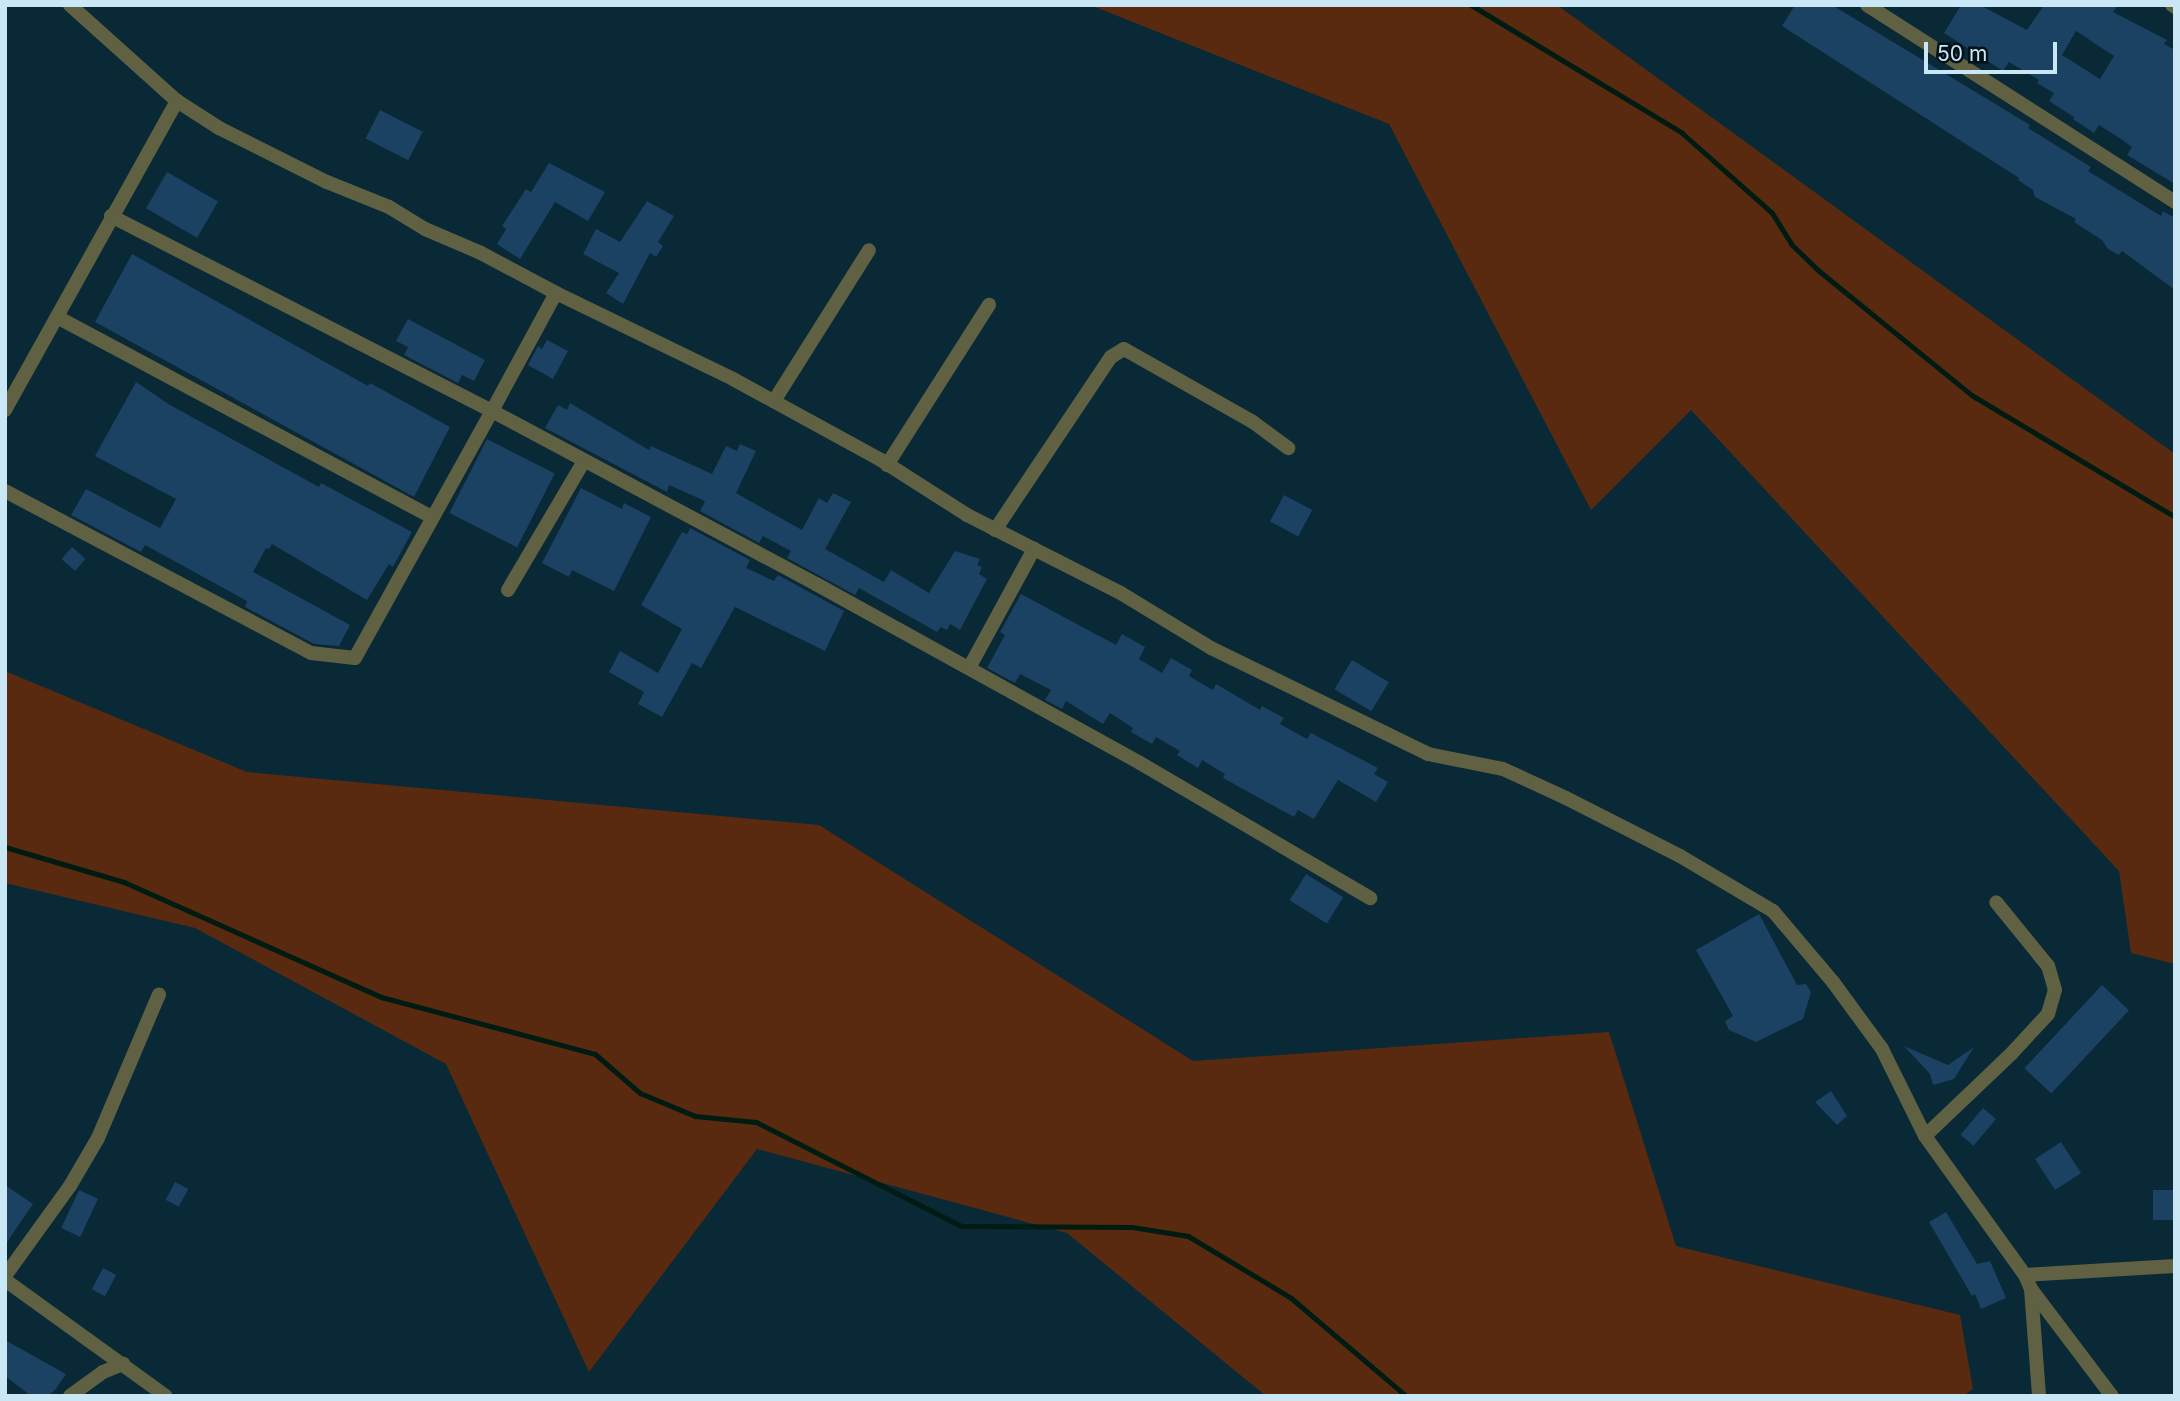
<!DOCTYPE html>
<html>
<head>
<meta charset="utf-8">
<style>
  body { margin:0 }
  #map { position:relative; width:2180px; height:1401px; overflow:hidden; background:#082935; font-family:Inter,sans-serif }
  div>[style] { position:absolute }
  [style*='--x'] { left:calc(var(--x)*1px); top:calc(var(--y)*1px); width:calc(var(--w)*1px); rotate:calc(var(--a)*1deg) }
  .green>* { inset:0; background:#592a0f }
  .stream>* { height:5px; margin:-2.5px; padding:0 2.5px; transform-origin:2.5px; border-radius:2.5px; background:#001b12 }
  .building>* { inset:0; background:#1b4163; transform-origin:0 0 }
  .minor>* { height:14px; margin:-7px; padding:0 7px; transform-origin:7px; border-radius:7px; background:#606042 }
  span { translate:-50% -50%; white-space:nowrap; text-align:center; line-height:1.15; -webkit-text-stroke:6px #00111a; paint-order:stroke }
  .frame { position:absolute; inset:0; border:7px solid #c9e7f5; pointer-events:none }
  .scale { position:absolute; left:1924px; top:42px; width:133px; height:32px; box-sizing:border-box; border:4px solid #c9e7f5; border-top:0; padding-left:9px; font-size:21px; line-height:24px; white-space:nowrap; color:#c9e7f5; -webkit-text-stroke:5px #00111a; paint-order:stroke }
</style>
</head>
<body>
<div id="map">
  <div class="green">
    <i style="clip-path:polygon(1090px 5px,1557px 5px,2175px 454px,2175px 964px,2131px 953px,2119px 871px,1691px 410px,1591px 510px,1389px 124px)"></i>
    <i style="clip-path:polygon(5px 671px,247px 772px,819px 825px,1193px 1061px,1609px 1032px,1676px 1246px,1960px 1315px,1973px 1389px,1963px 1396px,1266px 1396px,1067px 1233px,757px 1149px,589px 1372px,446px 1064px,195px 928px,5px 883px)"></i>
  </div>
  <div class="stream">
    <i style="--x:1471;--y:5;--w:247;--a:31.2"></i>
    <i style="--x:1682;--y:133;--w:120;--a:41.6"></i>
    <i style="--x:1772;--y:213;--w:36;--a:58"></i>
    <i style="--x:1791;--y:244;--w:39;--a:44"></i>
    <i style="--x:1819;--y:271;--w:198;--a:39.1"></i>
    <i style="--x:1973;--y:396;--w:235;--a:30.9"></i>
    <i style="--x:5;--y:847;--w:124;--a:16.4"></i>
    <i style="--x:124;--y:882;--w:282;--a:24.1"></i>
    <i style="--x:381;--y:997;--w:221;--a:14.9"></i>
    <i style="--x:595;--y:1054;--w:60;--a:40.9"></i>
    <i style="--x:640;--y:1093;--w:60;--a:22.7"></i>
    <i style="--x:695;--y:1116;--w:61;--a:5.6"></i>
    <i style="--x:756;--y:1122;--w:230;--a:26.9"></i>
    <i style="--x:961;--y:1226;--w:171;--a:0.3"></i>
    <i style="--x:1132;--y:1227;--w:57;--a:9.1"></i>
    <i style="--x:1188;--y:1236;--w:120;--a:31"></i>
    <i style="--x:1291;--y:1298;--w:151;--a:40.4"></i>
  </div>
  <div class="building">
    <i style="clip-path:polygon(1795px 5px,1832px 5px,2030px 125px,2028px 128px,2091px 167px,2088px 171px,2161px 216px,2163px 211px,2175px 218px,2175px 290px,2122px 251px,2119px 255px,2108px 249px,2102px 240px,2074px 222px,2076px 219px,2035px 197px,2033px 190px,2018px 180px,2019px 178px,1782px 26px)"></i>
    <i style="clip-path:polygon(evenodd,1961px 5px,1980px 5px,2027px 30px,2044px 5px,2118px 5px,2113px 12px,2167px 40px,2164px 44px,2175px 50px,2175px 184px,2127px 155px,2132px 147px,2124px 141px,2099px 125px,2094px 133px,2073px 119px,2074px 117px,2049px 101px,2054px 93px,2037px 83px,2039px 80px,2009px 62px,2003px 71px,1944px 33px,1961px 5px,2076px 31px,2114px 56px,2100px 79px,2062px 55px,2076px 31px)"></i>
    <i style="left:380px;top:110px;width:48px;height:32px;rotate:27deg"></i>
    <i style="clip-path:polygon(549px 163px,605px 192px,588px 221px,555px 202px,520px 259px,497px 244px,506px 229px,502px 226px,526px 189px,531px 192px)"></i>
    <i style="left:167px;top:172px;width:59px;height:42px;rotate:30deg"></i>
    <i style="clip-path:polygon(647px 201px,674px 216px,658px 242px,663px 246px,656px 257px,650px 253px,623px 304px,606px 293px,619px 273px,583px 254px,596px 229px,620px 242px)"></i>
    <i style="clip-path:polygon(132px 254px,368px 386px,370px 383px,450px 427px,414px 497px,95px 322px)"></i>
    <i style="clip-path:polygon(408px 319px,485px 360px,474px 381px,462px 375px,458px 383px,404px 355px,408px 347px,396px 341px)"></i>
    <i style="clip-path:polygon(547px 340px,568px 351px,553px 379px,528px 365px,538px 346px,542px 349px)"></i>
    <i style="clip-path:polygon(136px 382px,170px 405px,319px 487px,321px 483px,412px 532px,393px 567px,389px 564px,367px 600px,272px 544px,269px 549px,266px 548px,253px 572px,350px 625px,339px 646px,314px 644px,245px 607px,247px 601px,145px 545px,141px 552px,71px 515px,86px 489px,160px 528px,176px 499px,95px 456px)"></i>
    <i style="clip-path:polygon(570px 403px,649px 450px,651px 446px,712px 474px,726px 446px,737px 451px,740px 444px,756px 451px,736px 493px,802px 530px,819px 498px,827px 503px,833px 493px,851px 502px,825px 549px,884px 582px,891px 570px,929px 593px,955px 551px,980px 559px,977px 565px,982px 567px,979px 574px,987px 579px,960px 630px,950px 624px,947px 630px,941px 627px,937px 632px,859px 588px,855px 595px,787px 558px,791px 551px,763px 536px,759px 543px,700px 511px,705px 501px,669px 485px,667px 492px,545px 428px,558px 405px,567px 410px)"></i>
    <i style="left:487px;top:439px;width:76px;height:83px;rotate:27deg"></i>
    <i style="clip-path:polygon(581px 488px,622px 509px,624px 503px,651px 517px,614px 591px,572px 570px,569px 577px,542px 563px)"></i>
    <i style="left:1284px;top:495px;width:32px;height:30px;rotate:28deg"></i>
    <i style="clip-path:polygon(690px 528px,750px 560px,746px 568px,774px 581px,778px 575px,844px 611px,825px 651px,735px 607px,701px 668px,692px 663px,662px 717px,638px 704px,644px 692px,609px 672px,620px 651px,658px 673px,682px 629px,641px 605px,682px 532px,687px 534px)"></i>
    <i style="left:72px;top:547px;width:18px;height:16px;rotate:41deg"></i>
    <i style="clip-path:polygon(1021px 594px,1116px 645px,1122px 634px,1145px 647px,1139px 659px,1162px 673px,1171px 658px,1192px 670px,1189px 676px,1213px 690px,1216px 684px,1260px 710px,1262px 706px,1284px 718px,1280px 724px,1307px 739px,1311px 733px,1378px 768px,1374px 774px,1388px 782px,1376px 802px,1338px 780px,1314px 819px,1298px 810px,1294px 817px,1223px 778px,1225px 774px,1202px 760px,1198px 768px,1177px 755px,1180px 751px,1156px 737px,1152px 744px,1131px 732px,1133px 728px,1110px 713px,1103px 724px,1066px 701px,1062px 709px,1045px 700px,1051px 690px,1020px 674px,1015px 683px,987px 668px,1005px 635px,1000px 632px)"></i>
    <i style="left:1352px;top:660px;width:43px;height:34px;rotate:31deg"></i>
    <i style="left:1306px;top:874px;width:44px;height:31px;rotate:32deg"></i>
    <i style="clip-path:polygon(1759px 914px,1797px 985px,1806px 984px,1811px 992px,1803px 1019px,1756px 1042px,1729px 1030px,1725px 1021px,1733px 1016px,1696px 950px)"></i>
    <i style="left:2102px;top:985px;width:37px;height:114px;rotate:43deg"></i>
    <i style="clip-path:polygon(1904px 1046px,1948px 1065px,1974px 1047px,1954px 1079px,1933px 1085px,1930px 1074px)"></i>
    <i style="clip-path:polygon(1831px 1091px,1847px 1116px,1837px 1125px,1815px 1102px)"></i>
    <i style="left:1983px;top:1108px;width:17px;height:35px;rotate:40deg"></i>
    <i style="left:2061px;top:1142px;width:37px;height:31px;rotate:57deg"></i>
    <i style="left:175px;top:1182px;width:15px;height:20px;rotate:28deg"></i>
    <i style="clip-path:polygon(5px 1185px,33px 1204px,5px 1245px)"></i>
    <i style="left:79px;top:1190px;width:21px;height:42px;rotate:25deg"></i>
    <i style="left:2175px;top:1190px;width:30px;height:22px;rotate:90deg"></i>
    <i style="clip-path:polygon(1946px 1212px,1977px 1264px,1990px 1261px,2006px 1298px,1981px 1309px,1975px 1294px,1972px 1296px,1929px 1222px)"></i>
    <i style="left:103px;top:1268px;width:15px;height:24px;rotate:28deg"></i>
    <i style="clip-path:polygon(5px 1340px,66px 1374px,55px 1390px,48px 1396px,31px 1396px,5px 1376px)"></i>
  </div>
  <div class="minor">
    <i style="--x:70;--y:5;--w:144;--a:41.9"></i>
    <i style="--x:177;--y:101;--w:50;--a:32.7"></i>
    <i style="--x:219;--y:128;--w:121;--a:26.6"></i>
    <i style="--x:327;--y:182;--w:67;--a:22"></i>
    <i style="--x:389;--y:207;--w:42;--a:31.4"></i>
    <i style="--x:425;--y:229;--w:61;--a:23.2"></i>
    <i style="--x:481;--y:253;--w:85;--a:28.1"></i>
    <i style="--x:556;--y:293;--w:134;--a:118.5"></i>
    <i style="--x:492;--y:411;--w:367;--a:28.1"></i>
    <i style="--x:816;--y:584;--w:370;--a:28.9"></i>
    <i style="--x:1140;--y:763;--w:267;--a:30.4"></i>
    <i style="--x:1867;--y:5;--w:366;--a:32.6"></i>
    <i style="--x:2172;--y:5;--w:4;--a:34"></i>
    <i style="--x:556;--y:293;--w:197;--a:25.9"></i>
    <i style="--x:733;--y:379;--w:169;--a:28.7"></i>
    <i style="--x:881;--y:460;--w:102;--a:32.6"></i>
    <i style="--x:967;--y:515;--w:170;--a:26.9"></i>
    <i style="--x:1119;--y:592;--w:108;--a:31.3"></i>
    <i style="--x:1211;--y:648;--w:242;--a:26"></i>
    <i style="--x:1428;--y:754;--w:76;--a:11.3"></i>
    <i style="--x:1503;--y:769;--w:69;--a:24.7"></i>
    <i style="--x:1566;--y:798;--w:128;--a:27"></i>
    <i style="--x:1680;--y:856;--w:108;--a:30.6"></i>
    <i style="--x:1773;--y:911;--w:93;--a:49.8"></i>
    <i style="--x:1833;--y:982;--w:83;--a:53.8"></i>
    <i style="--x:1882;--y:1049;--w:97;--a:63.7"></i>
    <i style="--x:1925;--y:1136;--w:171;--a:54.3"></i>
    <i style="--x:2025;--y:1275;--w:15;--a:67"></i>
    <i style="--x:2031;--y:1289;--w:134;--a:52.9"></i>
    <i style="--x:57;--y:317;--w:425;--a:28.1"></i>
    <i style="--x:774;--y:401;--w:178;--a:-57.8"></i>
    <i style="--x:5;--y:410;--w:354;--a:-60.9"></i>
    <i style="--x:887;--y:465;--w:190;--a:-57.5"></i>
    <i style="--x:5;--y:491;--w:346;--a:27.9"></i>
    <i style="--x:311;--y:653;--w:44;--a:6.5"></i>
    <i style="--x:355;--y:658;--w:282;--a:-61"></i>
    <i style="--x:492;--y:411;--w:428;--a:-152.9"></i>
    <i style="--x:995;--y:530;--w:208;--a:-56.2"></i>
    <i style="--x:1111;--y:357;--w:15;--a:-32"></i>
    <i style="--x:1124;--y:349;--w:148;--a:29.5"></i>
    <i style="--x:1253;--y:422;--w:44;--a:36.6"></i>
    <i style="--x:508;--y:590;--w:150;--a:-59.5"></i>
    <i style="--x:969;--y:668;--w:136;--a:-61.4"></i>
    <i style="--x:1925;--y:1136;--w:119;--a:-43.6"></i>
    <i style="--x:2011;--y:1054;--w:54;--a:-47.2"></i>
    <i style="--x:2048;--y:1014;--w:25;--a:-74"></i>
    <i style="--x:2055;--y:990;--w:25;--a:-106"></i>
    <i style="--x:2048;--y:966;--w:82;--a:-129.1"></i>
    <i style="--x:2025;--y:1275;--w:150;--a:-3.4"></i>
    <i style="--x:5;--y:1276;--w:111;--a:-54.2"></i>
    <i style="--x:70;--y:1186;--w:56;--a:-59.7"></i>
    <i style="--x:98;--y:1138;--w:156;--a:-67"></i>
    <i style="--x:5;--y:1280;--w:198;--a:35.8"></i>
    <i style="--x:2031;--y:1289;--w:107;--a:85.7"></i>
    <i style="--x:70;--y:1396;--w:41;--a:-36"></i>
    <i style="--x:103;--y:1372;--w:22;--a:-22"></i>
  </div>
  <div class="frame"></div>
  <div class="scale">50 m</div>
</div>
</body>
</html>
